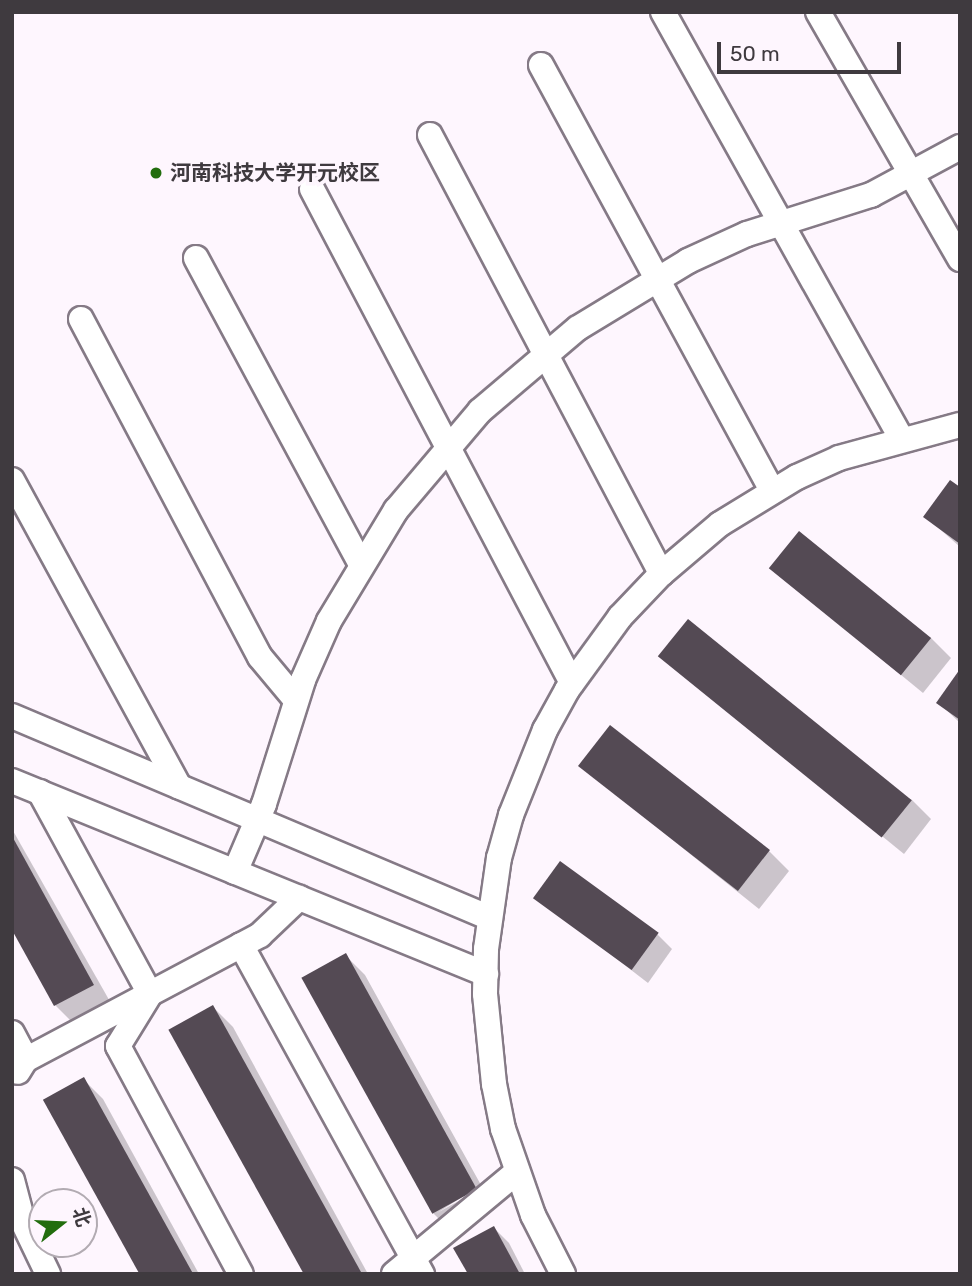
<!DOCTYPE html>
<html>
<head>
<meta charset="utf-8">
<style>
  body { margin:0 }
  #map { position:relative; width:972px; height:1286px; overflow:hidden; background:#fef6fe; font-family:Rubik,"Noto Sans SC",sans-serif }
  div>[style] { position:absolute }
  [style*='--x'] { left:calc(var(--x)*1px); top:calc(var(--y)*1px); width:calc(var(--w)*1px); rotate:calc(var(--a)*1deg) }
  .shadow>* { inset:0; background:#0003 }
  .building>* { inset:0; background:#544a54; transform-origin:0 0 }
  .roads { filter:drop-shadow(2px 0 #857a86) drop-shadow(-2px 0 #857a86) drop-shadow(0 2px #857a86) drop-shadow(0 -2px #857a86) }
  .minor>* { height:24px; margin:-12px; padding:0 12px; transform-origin:12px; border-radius:12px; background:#fff }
  .dots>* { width:19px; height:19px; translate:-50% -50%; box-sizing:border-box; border:4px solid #fef6fe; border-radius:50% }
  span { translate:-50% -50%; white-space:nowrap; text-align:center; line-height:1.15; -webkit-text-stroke:7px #fef6fe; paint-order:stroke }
  .poi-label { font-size:21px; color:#3f3a3f; font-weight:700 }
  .left { translate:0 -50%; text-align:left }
  .frame { position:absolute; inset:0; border:14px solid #3f3a3f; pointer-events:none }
  .north { position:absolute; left:28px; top:1188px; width:70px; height:70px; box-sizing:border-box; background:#fef6fe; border:2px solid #b2abb2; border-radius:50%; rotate:72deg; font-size:19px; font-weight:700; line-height:28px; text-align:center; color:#3f3a3f }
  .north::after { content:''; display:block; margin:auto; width:24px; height:32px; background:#226d0e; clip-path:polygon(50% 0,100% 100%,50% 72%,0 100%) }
  .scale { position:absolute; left:717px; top:42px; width:184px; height:32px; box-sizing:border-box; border:4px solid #3f3a3f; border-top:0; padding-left:9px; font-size:21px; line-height:24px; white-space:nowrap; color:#3f3a3f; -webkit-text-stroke:5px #fef6fe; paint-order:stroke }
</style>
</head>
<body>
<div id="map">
  <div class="shadow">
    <i style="clip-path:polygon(960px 489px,960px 547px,925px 516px)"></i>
    <i style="clip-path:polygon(772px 569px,931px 638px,951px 658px,923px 693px)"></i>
    <i style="clip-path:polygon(661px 656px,912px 800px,931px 819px,904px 854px)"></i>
    <i style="clip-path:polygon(960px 672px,960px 723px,938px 702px)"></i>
    <i style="clip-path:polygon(580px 766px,769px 851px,789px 871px,759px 909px)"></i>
    <i style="clip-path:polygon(12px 829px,112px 1005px,75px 1025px,55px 1005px,12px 926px)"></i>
    <i style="clip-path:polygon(536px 897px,657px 934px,672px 949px,648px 983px)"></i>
    <i style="clip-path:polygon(345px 955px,365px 975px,481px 1185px,437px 1213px,482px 1188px,494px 1210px,453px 1233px,433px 1213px,304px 978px)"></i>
    <i style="clip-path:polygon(213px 1007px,233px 1027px,368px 1274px,305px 1274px)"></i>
    <i style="clip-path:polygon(83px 1079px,103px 1099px,199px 1274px,140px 1274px)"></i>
    <i style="clip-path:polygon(494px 1228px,509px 1243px,525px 1274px,470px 1274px)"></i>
  </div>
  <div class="building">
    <i style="clip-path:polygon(950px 480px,960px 487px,960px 544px,923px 517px)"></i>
    <i style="left:799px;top:531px;width:170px;height:48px;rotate:39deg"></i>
    <i style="left:688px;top:619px;width:288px;height:48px;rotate:39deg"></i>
    <i style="clip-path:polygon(960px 669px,960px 720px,936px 703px)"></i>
    <i style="left:610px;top:725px;width:203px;height:52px;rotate:38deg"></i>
    <i style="clip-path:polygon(12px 836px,94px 985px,54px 1006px,12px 930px)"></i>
    <i style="left:560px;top:861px;width:122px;height:46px;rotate:36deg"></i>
    <i style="left:346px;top:953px;width:270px;height:51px;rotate:61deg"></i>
    <i style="left:213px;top:1005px;width:307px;height:51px;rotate:61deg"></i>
    <i style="left:84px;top:1077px;width:225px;height:47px;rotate:61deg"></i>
    <i style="clip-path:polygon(494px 1226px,520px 1274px,468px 1274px,453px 1248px)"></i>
  </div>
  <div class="roads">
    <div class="minor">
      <i style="--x:663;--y:12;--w:488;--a:60.8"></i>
      <i style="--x:818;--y:12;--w:285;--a:60.1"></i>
      <i style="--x:541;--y:65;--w:485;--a:61.5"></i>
      <i style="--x:430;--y:135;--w:496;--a:62.2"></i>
      <i style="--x:312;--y:189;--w:558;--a:62.24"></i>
      <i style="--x:196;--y:258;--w:348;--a:61.7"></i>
      <i style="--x:81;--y:319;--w:382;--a:62.1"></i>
      <i style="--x:260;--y:657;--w:56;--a:50.1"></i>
      <i style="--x:12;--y:480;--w:349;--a:61.4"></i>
      <i style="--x:12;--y:716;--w:519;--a:22.91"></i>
      <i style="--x:12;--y:781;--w:512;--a:22.15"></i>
      <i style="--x:40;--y:792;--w:230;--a:61.4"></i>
      <i style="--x:150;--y:994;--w:61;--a:121.6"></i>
      <i style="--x:118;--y:1046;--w:259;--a:61.7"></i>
      <i style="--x:235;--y:872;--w:74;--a:-66.9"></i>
      <i style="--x:264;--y:804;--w:130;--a:-72.5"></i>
      <i style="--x:303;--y:680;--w:64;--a:-66.2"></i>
      <i style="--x:329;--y:621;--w:130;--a:-58.9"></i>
      <i style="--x:396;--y:510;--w:130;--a:-49.7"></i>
      <i style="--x:480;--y:411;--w:128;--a:-40.3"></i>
      <i style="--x:578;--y:328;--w:129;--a:-31.3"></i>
      <i style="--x:688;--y:261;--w:65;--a:-24.6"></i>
      <i style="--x:747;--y:234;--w:130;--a:-17.5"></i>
      <i style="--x:871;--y:195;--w:101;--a:-28.3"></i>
      <i style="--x:241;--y:945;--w:376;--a:61.2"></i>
      <i style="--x:12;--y:1033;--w:30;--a:62"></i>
      <i style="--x:26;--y:1059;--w:15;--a:122"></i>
      <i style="--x:12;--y:1067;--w:281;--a:-28"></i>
      <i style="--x:260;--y:935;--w:54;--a:-43.5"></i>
      <i style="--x:12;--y:1180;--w:43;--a:75.3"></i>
      <i style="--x:23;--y:1222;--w:58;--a:64.3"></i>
      <i style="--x:394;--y:1274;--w:160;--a:-39.7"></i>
      <i style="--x:563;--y:1274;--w:66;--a:-117"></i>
      <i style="--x:533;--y:1215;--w:91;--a:-109.2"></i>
      <i style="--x:503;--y:1129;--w:46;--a:-101.3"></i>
      <i style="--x:494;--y:1084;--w:90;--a:-95.7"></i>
      <i style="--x:485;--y:994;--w:45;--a:-88.7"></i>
      <i style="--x:486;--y:949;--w:92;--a:-81.9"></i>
      <i style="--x:499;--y:858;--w:45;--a:-74.4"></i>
      <i style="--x:511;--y:815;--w:92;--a:-68.2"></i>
      <i style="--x:545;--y:730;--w:46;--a:-61.2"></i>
      <i style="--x:567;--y:690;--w:90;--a:-54"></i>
      <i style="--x:620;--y:617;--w:59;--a:-46.4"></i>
      <i style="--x:661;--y:574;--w:77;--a:-40.3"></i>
      <i style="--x:720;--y:524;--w:90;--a:-31.4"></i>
      <i style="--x:797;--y:477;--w:46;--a:-24.3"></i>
      <i style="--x:839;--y:458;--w:125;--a:-15.3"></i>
    </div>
  </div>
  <div class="dots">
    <i style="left:156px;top:173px;background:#226d0e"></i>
  </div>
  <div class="poi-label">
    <span class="left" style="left:170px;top:173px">河南科技大学开元校区</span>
  </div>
  <div class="frame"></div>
  <div class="north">北</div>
  <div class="scale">50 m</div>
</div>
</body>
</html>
